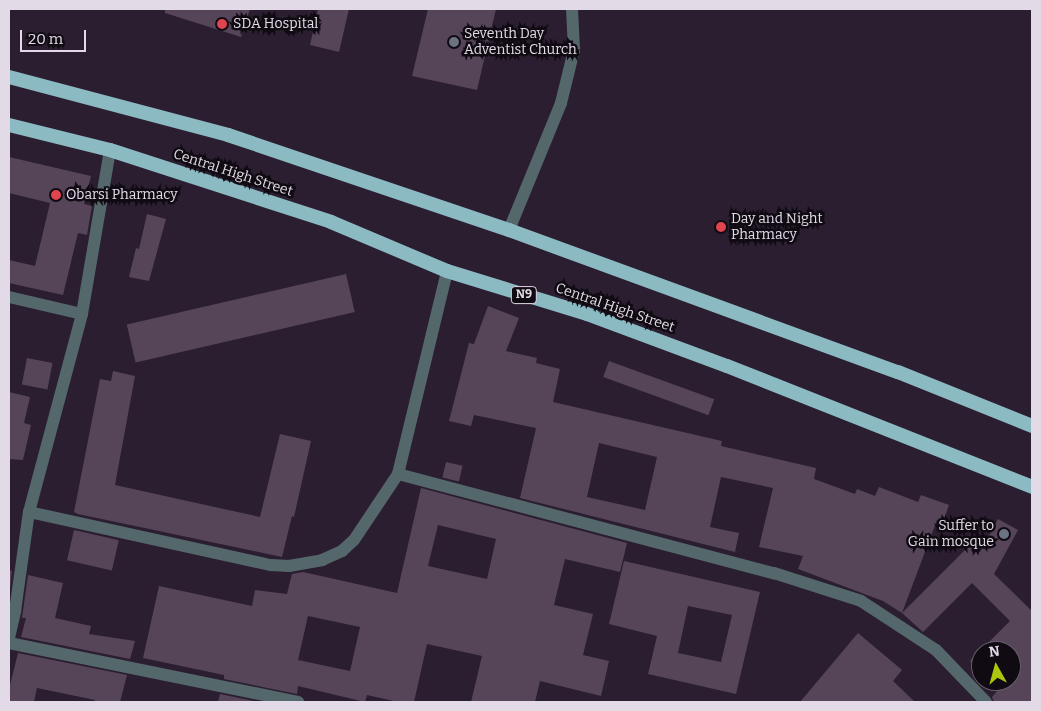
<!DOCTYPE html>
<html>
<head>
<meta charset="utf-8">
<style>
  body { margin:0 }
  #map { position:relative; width:1041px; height:711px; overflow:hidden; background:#2b1e31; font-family:Bitter,serif }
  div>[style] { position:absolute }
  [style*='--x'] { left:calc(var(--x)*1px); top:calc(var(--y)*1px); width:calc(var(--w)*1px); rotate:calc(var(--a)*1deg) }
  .building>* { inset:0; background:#564559; transform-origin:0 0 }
  .minor>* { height:12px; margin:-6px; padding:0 6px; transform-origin:6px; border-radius:6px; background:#54686b }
  .trunk>* { height:14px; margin:-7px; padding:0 7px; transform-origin:7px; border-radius:7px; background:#8bbac2 }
  .dots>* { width:14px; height:14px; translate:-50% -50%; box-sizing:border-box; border:2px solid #100b13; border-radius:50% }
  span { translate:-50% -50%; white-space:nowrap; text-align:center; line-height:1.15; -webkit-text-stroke:5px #100b13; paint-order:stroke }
  .shield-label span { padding:1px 4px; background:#100b13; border:1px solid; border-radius:4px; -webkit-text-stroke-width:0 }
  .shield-label { font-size:12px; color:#e3dae8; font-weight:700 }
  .poi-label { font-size:14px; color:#e3dae8 }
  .left { translate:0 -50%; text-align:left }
  .right { translate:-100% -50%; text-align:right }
  .street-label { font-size:14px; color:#e3dae8 }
  .frame { position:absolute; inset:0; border:10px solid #e3dae8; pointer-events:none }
  .north { position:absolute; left:971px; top:641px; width:50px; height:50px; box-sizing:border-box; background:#100b13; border:1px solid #645e68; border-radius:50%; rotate:353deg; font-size:14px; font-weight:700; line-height:20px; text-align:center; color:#e3dae8 }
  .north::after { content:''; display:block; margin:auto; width:18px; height:22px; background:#adc60d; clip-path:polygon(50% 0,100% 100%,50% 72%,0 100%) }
  .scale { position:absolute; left:20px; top:30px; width:66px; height:22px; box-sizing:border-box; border:2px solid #e3dae8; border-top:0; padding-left:6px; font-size:15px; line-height:18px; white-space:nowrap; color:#e3dae8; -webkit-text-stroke:4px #100b13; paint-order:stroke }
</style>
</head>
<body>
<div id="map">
  <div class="building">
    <i style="clip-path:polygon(165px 9px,250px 9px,241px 37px,165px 13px)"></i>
    <i style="clip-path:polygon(318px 9px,349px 9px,339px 52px,310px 45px)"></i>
    <i style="clip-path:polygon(428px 9px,496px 9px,477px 90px,412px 76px)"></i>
    <i style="clip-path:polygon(9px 157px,91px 176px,84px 204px,92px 206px,87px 235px,78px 233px,63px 295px,9px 283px,9px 260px,35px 266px,50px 203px,9px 193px)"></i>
    <i style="clip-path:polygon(147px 214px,166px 219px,149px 281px,129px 277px,136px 248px,139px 249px)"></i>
    <i style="left:346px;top:274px;width:39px;height:225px;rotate:77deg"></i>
    <i style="clip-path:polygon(evenodd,488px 306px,519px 318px,506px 351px,537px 358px,536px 363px,560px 369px,553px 402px,722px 441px,721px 446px,816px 468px,814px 479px,855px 494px,857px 489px,875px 496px,879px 487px,918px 502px,921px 495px,949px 505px,943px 522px,937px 520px,902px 613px,883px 601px,798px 569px,803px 556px,759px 547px,773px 488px,721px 477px,710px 527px,739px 533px,735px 552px,520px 498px,536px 428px,474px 415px,471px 426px,449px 421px,469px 343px,474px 344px,488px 306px,599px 443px,657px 457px,645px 510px,587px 497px,599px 443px)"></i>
    <i style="left:27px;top:358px;width:26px;height:27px;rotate:11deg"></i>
    <i style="left:609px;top:361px;width:112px;height:17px;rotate:20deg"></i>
    <i style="clip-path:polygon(113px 371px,135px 376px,115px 485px,260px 517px,280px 434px,311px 441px,294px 517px,292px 516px,282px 557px,78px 514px,74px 512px,100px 379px,111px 381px)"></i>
    <i style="clip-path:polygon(9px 392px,30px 397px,24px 423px,31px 425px,23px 460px,9px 459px)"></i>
    <i style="left:446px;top:462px;width:17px;height:16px;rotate:13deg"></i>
    <i style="clip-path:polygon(evenodd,421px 488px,627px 543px,620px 572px,565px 559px,554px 605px,593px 614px,583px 655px,609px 661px,601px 696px,540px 681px,535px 702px,471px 702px,482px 656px,427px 644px,414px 702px,398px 702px,367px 695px,365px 702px,298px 686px,297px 694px,224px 679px,224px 675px,143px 658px,159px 586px,252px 606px,255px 590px,287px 594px,292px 574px,303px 572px,397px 593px,421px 488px,438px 525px,496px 539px,487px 579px,428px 566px,438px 525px,421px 488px,308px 616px,360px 627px,350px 671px,298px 660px,308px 616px)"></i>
    <i style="clip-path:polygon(998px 519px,1018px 530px,994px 574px,1032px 611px,1032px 702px,994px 702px,992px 697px,999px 689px,991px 681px,1011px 681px,1011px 651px,981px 651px,981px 672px,970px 661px,1010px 621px,972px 583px,923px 632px,902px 613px,971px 544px,980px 552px)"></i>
    <i style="left:74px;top:530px;width:46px;height:31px;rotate:13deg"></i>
    <i style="clip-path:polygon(evenodd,624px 561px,760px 592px,736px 694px,648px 674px,657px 636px,609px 624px,624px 561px,688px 606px,732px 615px,721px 662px,678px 653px,688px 606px)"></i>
    <i style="clip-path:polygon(9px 570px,12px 571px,9px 597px)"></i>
    <i style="clip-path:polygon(28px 575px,63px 583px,55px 618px,91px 626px,89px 634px,135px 641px,130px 659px,21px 637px,26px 618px,22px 618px)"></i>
    <i style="clip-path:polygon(858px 633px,902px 670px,893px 681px,915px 702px,800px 702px)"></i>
    <i style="clip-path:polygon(18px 653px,127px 675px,120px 702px,94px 702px,95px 700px,37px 688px,34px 702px,9px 702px,9px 689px)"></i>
    <i style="clip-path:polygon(220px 694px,259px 702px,218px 702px)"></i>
  </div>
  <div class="minor">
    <i style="--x:509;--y:230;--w:137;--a:-67.7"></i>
    <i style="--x:561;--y:103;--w:55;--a:-76.2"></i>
    <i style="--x:574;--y:50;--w:41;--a:-92.8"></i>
    <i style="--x:9;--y:297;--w:75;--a:13.1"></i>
    <i style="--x:398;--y:474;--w:389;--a:14.8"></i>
    <i style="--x:774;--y:573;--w:91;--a:17.8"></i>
    <i style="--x:861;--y:601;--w:90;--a:33.2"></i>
    <i style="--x:936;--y:650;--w:72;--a:46.1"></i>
    <i style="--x:29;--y:512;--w:248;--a:12.4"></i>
    <i style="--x:271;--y:565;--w:18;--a:3"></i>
    <i style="--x:289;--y:566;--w:34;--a:-10"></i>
    <i style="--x:322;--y:560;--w:22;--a:-24"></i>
    <i style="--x:342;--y:551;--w:16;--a:-43"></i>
    <i style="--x:354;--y:540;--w:79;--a:-56.3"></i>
    <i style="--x:398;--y:474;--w:209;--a:-76.4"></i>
    <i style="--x:9;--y:638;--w:28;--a:-77"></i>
    <i style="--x:15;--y:611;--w:100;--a:-82"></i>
    <i style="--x:29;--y:512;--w:205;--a:-75"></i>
    <i style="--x:82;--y:314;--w:166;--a:-80.3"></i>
    <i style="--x:9;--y:643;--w:295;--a:11.5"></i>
  </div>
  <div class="trunk">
    <i style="--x:9;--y:77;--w:227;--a:14.8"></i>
    <i style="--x:228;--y:135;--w:297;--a:18.7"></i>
    <i style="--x:509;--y:230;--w:414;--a:20.1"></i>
    <i style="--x:898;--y:372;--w:144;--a:21.9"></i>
    <i style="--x:9;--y:125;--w:104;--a:13.9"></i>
    <i style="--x:110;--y:150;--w:232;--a:18"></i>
    <i style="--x:331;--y:222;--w:126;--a:22.9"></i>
    <i style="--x:447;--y:271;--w:146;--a:17.1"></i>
    <i style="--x:587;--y:314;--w:149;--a:20.4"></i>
    <i style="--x:727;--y:366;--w:328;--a:21.6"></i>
  </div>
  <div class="dots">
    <i style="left:222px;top:24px;background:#e0444e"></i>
    <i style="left:454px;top:42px;background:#6b7280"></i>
    <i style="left:56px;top:195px;background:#e0444e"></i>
    <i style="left:721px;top:227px;background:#e0444e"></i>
    <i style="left:1004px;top:534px;background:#6b7280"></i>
  </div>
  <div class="shield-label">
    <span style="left:524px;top:295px">N9</span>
  </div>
  <div class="poi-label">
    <span class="left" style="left:233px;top:24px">SDA Hospital</span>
    <span class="left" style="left:464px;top:42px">Seventh Day<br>Adventist Church</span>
    <span class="left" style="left:66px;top:195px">Obarsi Pharmacy</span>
    <span class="left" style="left:731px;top:227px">Day and Night<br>Pharmacy</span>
    <span class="right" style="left:994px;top:534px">Suffer to<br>Gain mosque</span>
  </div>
  <div class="street-label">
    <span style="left:233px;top:173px;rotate:18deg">Central High Street</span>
    <span style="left:615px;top:308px;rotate:19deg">Central High Street</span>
  </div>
  <div class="frame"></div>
  <div class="north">N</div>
  <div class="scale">20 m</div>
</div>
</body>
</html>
